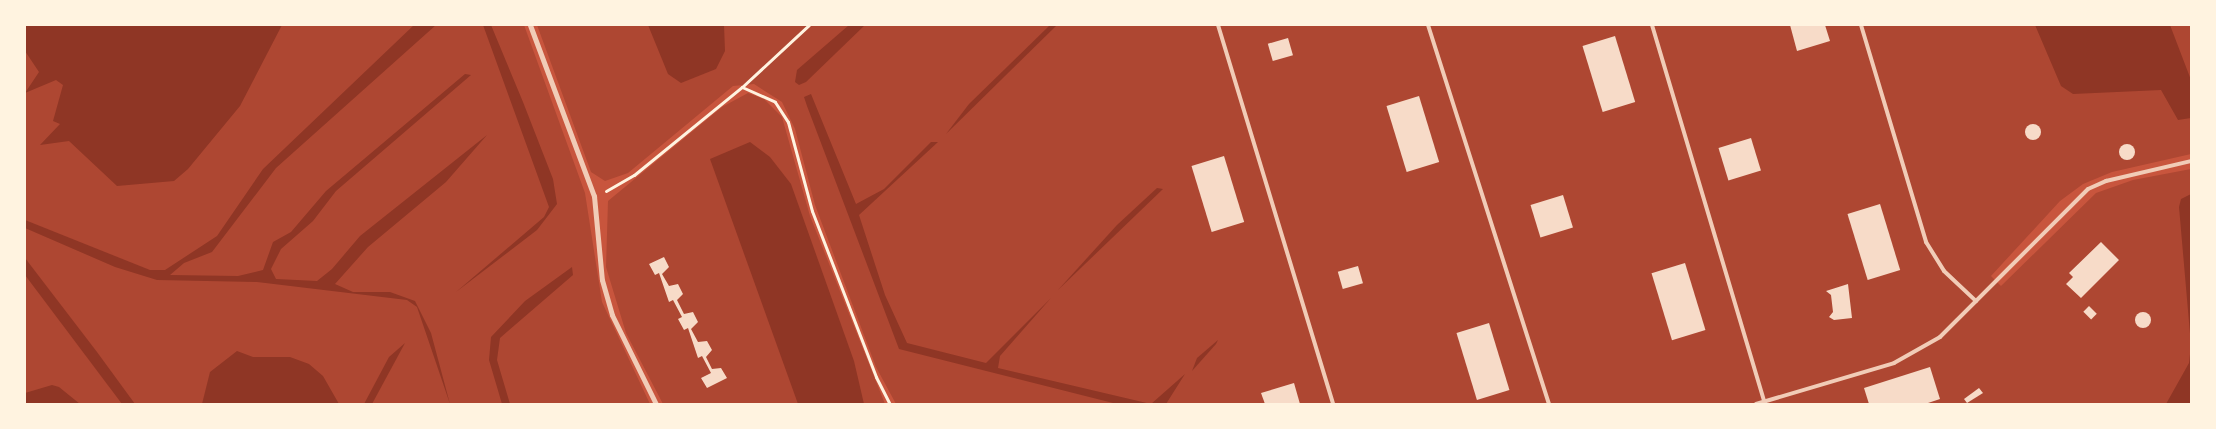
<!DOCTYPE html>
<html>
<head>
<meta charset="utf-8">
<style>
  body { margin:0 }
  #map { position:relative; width:2216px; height:429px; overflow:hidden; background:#c8553d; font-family:"Sofia Sans Condensed",sans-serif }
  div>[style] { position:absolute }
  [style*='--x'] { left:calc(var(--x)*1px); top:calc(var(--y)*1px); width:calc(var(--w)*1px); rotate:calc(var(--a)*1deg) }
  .green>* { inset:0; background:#ae4732 }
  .water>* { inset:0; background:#8f3625 }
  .building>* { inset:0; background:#f7dbc8; transform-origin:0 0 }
  .round { border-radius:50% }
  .path>* { height:3px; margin:-1.5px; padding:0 1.5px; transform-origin:1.5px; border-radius:1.5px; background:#fff3e0 }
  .service>* { height:4px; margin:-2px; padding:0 2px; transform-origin:2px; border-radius:2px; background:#f1ccb7 }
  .minor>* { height:5px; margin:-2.5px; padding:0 2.5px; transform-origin:2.5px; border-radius:2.5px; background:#f1ccb7 }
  span { translate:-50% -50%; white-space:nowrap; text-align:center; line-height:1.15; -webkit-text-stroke:4.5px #fff3e0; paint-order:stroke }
  .frame { position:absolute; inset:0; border:26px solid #fff3e0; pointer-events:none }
</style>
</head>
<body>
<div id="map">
  <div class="green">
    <i style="clip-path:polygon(25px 25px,524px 25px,585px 193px,602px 302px,650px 404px,25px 404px)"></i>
    <i style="clip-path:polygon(537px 25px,2191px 25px,2191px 154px,2112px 172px,2083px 184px,2060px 201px,1991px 276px,2001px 286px,2096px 193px,2133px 180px,2191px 169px,2191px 404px,896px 404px,876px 367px,815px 205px,795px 129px,782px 102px,754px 84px,733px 86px,628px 173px,605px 181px,591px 172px)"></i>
    <i style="clip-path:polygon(748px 93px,764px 99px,782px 117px,810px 216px,885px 404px,663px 404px,626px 333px,606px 267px,608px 201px,722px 107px)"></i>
  </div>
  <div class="water">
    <i style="clip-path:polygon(25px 25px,282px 25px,240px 106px,188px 169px,174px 181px,117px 186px,69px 141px,40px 145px,60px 124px,53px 121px,63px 85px,56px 80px,25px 93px,39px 72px,25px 51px)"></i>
    <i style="clip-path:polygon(414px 25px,436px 25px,276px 168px,212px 252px,184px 263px,170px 275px,238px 276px,263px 270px,273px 242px,291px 232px,326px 191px,465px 74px,471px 75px,336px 191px,313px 221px,281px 249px,271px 269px,276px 279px,317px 281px,332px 269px,360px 236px,487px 135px,446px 182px,368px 247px,335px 284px,353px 292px,390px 292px,415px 301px,431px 333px,450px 404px,417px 307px,407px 300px,257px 282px,157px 280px,115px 267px,25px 228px,25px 220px,150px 270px,165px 270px,217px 236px,263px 169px)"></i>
    <i style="clip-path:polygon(483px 25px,491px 25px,523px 102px,553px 179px,557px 204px,537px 230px,456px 292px,544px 217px,549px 207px)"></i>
    <i style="clip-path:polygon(648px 25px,724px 25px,725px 51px,716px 69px,681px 83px,668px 74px)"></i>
    <i style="clip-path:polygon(849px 25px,865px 25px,806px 82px,799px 85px,795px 82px,797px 70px)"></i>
    <i style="clip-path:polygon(1050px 25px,1057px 25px,946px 134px,969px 104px)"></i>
    <i style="clip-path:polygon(2035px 25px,2170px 25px,2191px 80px,2191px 118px,2178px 120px,2161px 90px,2073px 94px,2061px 86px)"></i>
    <i style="clip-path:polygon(811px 94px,856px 204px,884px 189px,931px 142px,938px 142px,859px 215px,885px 295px,907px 343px,986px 363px,1051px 298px,1000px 356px,998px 368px,1151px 404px,1185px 374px,1166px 404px,1117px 404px,899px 349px,807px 106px,804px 97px)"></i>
    <i style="clip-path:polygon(750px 142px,770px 157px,791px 184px,854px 361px,864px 404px,798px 404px,710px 159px)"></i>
    <i style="clip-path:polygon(1157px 188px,1163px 189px,1058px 290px,1117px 225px)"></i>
    <i style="clip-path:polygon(2191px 194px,2191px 404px,2166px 404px,2189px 363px,2191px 345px,2179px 207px,2181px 199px)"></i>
    <i style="clip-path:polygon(25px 258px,97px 352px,135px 404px,122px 404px,25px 275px)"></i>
    <i style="clip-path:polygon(572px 267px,573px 275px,500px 338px,497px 360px,510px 404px,502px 404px,489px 360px,491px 337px,525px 301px)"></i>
    <i style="clip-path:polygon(1218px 340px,1216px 344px,1192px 371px,1197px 358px)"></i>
    <i style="clip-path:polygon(405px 343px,372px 404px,364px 404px,389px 357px)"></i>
    <i style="clip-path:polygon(237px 351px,253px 357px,290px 357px,309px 364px,323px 376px,339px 404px,202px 404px,210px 372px)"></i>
    <i style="clip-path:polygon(52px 385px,59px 387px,80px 404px,25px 404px,25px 393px)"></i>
  </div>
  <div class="building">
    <i style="clip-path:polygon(1790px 25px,1825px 25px,1830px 41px,1797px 51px)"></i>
    <i style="left:1615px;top:36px;width:69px;height:34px;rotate:73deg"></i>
    <i style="left:1288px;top:38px;width:18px;height:21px;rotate:74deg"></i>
    <i style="left:1419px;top:96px;width:69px;height:34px;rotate:73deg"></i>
    <i class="round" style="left:2025px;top:124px;width:16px;height:16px"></i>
    <i style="left:1751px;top:138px;width:34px;height:34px;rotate:73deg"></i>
    <i class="round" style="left:2119px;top:144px;width:16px;height:16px"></i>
    <i style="left:1224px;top:156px;width:69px;height:34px;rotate:73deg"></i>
    <i style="left:1563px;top:195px;width:34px;height:34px;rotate:73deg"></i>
    <i style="left:1880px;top:204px;width:69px;height:34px;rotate:73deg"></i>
    <i style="clip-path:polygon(2101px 242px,2119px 260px,2081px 298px,2066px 284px,2073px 277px,2069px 273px)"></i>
    <i style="clip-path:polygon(664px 257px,669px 267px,662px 274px,669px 286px,678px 284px,683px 294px,677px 300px,684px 314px,693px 312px,698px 322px,691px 329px,698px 342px,707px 341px,712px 350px,706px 357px,712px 369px,721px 368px,727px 378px,707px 388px,701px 378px,711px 373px,702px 356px,698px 358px,688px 328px,684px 330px,678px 319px,682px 317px,673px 300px,669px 302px,659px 273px,655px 275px,649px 264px)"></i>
    <i style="left:1685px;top:263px;width:70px;height:35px;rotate:73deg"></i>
    <i style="left:1358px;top:266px;width:18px;height:21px;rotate:74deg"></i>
    <i style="clip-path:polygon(1848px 284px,1852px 318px,1834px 320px,1829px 317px,1833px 312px,1831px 295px,1826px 291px)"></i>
    <i style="left:2089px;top:306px;width:11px;height:8px;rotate:45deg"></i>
    <i class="round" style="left:2135px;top:312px;width:16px;height:16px"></i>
    <i style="left:1489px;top:323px;width:70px;height:34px;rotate:73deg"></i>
    <i style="clip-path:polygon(1930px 367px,1940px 399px,1925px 404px,1869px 404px,1864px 388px)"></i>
    <i style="clip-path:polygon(1294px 383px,1300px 404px,1265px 404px,1261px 393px)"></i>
    <i style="clip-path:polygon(1979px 388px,1983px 393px,1967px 403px,1964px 399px)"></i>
  </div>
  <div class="path">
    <i style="--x:742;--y:87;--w:91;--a:-42.8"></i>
    <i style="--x:606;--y:191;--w:32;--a:-30"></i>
    <i style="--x:634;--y:175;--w:139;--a:-39.2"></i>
    <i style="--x:742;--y:87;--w:36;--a:24"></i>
    <i style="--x:775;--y:102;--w:24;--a:57"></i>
    <i style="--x:788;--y:122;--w:92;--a:74.9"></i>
    <i style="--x:812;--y:211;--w:178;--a:68.9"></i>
    <i style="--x:876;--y:377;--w:30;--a:63"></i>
  </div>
  <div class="service">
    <i style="--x:1218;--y:25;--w:396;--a:73.1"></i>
    <i style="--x:1428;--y:25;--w:398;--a:72.3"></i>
    <i style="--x:1652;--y:25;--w:395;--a:73.4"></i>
    <i style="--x:1861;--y:25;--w:227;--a:73.3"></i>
    <i style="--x:1926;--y:242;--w:34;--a:58"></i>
    <i style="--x:1944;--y:271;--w:44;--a:43.2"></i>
    <i style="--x:1756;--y:404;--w:144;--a:-16.5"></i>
    <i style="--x:1894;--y:363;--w:53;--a:-29.5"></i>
    <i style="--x:1940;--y:337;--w:209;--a:-45"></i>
    <i style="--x:2088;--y:189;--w:20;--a:-24"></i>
    <i style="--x:2106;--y:181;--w:87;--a:-13.2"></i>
  </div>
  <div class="minor">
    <i style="--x:530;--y:25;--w:183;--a:69.5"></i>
    <i style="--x:594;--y:196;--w:84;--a:84.6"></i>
    <i style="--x:602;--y:280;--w:36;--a:74"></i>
    <i style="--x:612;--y:315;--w:99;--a:63.7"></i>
  </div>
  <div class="frame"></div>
</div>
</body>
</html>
